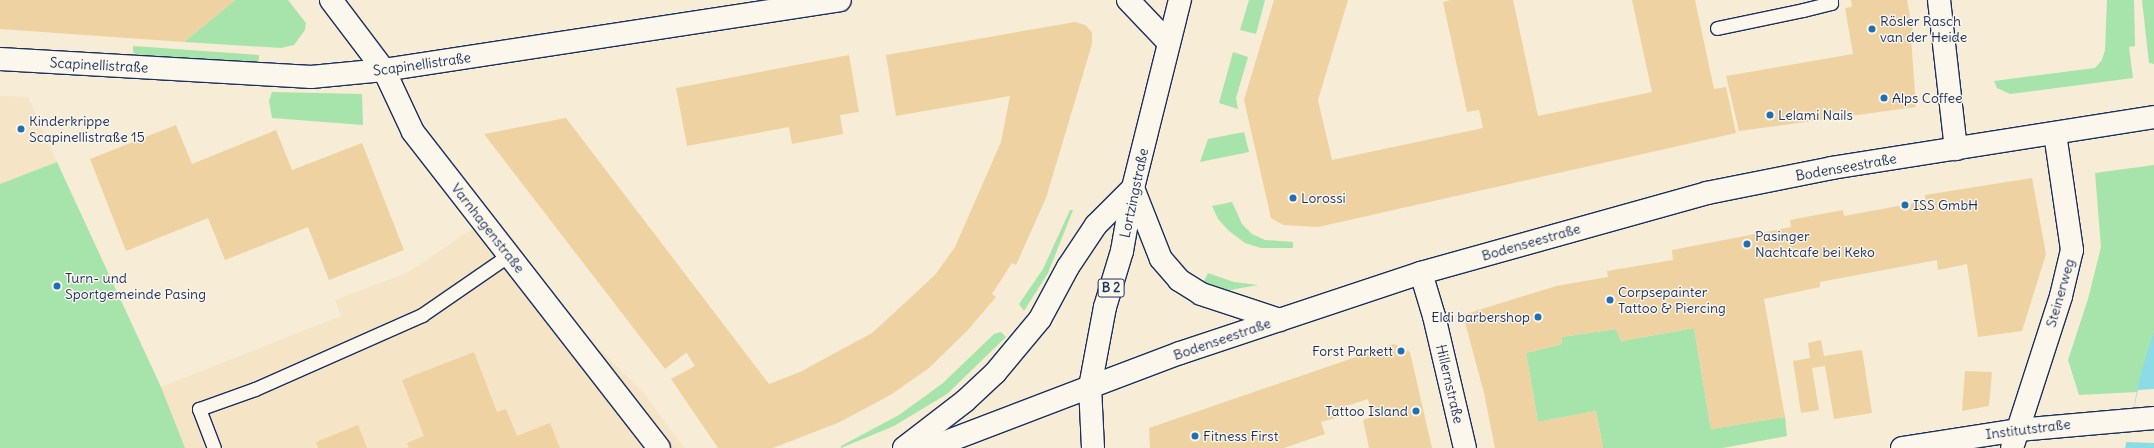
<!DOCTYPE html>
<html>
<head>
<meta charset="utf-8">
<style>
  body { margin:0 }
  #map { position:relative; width:2154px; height:448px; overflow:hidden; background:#f7ecd6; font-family:Delius,sans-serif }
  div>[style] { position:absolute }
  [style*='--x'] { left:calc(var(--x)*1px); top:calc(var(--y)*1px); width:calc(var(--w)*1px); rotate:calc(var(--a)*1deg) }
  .built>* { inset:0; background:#f5e4c6 }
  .green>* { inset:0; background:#a7e4ab }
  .water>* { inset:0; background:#8bdce6 }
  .pier>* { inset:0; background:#f7ecd6 }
  .building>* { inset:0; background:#efd2a2 }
  .roads { filter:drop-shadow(1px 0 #1b2f5e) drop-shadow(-1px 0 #1b2f5e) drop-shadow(0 1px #1b2f5e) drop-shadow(0 -1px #1b2f5e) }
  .lane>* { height:13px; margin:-6.5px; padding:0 6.5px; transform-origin:6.5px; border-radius:6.5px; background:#fbf7ec }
  .street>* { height:22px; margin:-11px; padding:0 11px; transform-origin:11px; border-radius:11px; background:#fbf7ec }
  .secondary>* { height:22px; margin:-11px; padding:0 11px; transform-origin:11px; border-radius:11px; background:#fbf7ec }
  .primary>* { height:22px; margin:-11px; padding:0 11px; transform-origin:11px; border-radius:11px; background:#fbf7ec }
  .dots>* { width:11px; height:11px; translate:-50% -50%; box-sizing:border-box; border:2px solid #fbf7ec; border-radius:50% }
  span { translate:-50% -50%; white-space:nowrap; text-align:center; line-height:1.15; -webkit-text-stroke:3px #fbf7ec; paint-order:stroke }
  .shield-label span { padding:1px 3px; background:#fbf7ec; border:1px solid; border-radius:3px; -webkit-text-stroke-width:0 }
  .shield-label { font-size:13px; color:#1b2f5e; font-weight:700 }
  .poi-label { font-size:14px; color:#1b2f5e }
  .left { translate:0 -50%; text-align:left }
  .right { translate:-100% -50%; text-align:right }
  .street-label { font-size:14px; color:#1b2f5e }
</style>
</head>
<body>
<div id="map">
  <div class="built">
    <i style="clip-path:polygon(0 96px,28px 97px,57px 162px,0 184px)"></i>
    <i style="clip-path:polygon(475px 227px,643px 392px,684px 448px,185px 448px,161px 387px,341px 316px,335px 300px,409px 272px)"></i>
  </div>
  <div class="green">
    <i style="clip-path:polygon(235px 0,288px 0,306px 23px,305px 30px,294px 45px,281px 48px,184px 42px)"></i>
    <i style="clip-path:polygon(1249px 0,1265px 0,1256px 34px,1240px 30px)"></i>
    <i style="clip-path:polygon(2107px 0,2134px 0,2135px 46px,2129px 47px,2133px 78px,2010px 94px,1997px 88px,1994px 81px,2095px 68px,2102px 60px,2105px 50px)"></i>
    <i style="clip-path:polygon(2142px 0,2154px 0,2154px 64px,2149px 63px)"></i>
    <i style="clip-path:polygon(133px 46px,259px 55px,259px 59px,256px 63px,142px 59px,133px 52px)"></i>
    <i style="clip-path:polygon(1233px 52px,1248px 57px,1236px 98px,1238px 109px,1219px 103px)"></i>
    <i style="clip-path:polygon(272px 92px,362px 94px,363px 125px,272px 118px,269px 101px)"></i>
    <i style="clip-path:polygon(1244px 132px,1249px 152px,1200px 162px,1208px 139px)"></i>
    <i style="clip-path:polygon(57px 162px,161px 387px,185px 448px,0 448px,0 184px)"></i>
    <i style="clip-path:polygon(2154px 165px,2154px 330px,2137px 392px,2079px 395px,2068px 360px,2088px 299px,2101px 247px,2095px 173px)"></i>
    <i style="clip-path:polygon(1232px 202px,1242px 224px,1252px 234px,1265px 240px,1293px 242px,1293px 248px,1261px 248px,1245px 243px,1229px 231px,1218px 219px,1212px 206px)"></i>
    <i style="clip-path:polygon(1070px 210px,1073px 210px,1048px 273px,1024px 311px,1019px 304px,1043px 269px)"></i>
    <i style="clip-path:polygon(1208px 273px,1234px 282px,1258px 285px,1230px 290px,1216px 288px,1203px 283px)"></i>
    <i style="clip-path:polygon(1694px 328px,1711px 429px,1785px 417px,1787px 436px,1723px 448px,1603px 448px,1596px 411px,1538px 422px,1526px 353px,1562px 344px,1561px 337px,1616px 329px,1621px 341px)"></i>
    <i style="clip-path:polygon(1001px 332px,1006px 337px,947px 394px,894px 426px,841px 448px,841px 446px,899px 415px,943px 383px,994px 334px)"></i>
  </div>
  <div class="water">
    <i style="clip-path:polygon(2154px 330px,2154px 448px,2125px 448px,2140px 377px)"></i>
  </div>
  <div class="pier">
    <i style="clip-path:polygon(2154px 389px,2154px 443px,2126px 442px,2138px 390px)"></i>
  </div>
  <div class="building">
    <i style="clip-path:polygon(0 0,235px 0,184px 42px,0 29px)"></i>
    <i style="clip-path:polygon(1274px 0,1348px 0,1318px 100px,1332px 160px,1483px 128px,1479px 110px,1467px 112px,1443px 2px,1451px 0,1513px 0,1538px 116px,1652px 92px,1632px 0,1695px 0,1714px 89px,1726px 87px,1736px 133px,1318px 227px,1283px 225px,1271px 218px,1244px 100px)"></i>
    <i style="clip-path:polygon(1851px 0,1907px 0,1914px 37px,1911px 38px,1916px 107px,1739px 131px,1726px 76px,1853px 54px,1845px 8px,1852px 7px)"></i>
    <i style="clip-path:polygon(1075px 22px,1085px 25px,1092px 32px,1092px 44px,1046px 198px,1016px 265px,1012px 263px,992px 294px,996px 297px,967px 331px,929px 368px,892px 394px,840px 422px,773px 448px,718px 448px,671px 379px,695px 366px,686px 352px,692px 348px,665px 369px,484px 134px,566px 118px,769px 384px,800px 372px,872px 333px,935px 275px,955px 247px,1001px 142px,1010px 96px,896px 116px,886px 55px)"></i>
    <i style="clip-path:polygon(849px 55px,859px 112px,840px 115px,843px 134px,792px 144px,789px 127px,687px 146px,676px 88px)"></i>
    <i style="clip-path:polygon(176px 125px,192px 164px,276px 130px,292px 170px,362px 143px,404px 250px,329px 280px,308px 227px,225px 260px,208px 218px,126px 251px,90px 159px)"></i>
    <i style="clip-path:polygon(2032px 178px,2046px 254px,2022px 331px,1978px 337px,1967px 264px,1938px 270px,1937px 260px,1820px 282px,1820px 287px,1764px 299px,1785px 417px,1711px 429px,1694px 328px,1621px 341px,1616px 329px,1561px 337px,1562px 344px,1526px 353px,1538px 422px,1596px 411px,1603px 448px,1495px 448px,1484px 393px,1463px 315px,1556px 286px,1608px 277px,1607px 271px,1673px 260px,1672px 250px,1791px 227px,1790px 220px,1843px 210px,1844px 216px,1925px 201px,1925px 195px)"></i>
    <i style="clip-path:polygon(1821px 340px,1824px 356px,1862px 350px,1872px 413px,1834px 419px,1825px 366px,1812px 368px,1819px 410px,1801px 413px,1793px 361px,1810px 358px,1808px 343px)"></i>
    <i style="clip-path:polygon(1394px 344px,1410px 352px,1432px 448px,1369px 448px,1363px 420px,1372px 417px,1368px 399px,1346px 406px,1349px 414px,1321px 422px,1325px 434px,1284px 448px,1150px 448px,1149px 428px)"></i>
    <i style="clip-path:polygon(474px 352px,497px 412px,506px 409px,517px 436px,550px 423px,560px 448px,409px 448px,407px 443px,424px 436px,402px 380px)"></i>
    <i style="clip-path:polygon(1965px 371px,1992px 372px,1989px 406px,1962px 411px)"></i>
    <i style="clip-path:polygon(358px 425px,367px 448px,318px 448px,316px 442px)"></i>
  </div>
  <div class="roads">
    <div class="lane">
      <i style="--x:1717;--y:28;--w:88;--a:-11.8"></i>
      <i style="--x:1803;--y:10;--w:29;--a:-14"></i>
      <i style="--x:1831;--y:3;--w:3;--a:-90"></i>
      <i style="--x:214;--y:448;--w:42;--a:-111"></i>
      <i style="--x:199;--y:409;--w:59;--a:-19.7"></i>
      <i style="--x:255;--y:389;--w:183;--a:-23.9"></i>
      <i style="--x:422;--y:315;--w:106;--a:-34.6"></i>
    </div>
    <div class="street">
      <i style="--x:331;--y:0;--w:88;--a:52.9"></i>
      <i style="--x:384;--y:70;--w:68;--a:64.9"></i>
      <i style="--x:413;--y:132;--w:400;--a:52.1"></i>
      <i style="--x:1128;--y:0;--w:59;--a:46.4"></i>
      <i style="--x:1939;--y:0;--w:150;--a:83.5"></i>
      <i style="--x:0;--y:59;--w:312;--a:3.3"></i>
      <i style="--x:311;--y:77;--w:73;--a:-5.5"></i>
      <i style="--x:384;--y:70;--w:461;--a:-8.7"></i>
      <i style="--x:1421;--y:273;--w:45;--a:73.2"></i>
      <i style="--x:1434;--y:316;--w:136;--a:76.8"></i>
      <i style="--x:1902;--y:448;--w:117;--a:-8.8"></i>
      <i style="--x:2018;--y:430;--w:137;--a:-5"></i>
      <i style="--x:2012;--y:448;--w:160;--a:-72.1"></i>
      <i style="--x:2061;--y:296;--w:47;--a:-76.6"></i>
      <i style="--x:2072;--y:250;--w:118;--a:-98.3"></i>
    </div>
    <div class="secondary">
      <i style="--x:1133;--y:188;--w:76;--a:68.5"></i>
      <i style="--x:1161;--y:259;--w:28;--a:49"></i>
      <i style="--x:1179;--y:280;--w:26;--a:32"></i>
      <i style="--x:1201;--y:294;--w:83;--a:18.2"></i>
      <i style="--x:1093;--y:448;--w:61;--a:-92.8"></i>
      <i style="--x:1090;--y:387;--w:96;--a:-20.7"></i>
      <i style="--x:1180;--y:353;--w:254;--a:-18.4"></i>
      <i style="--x:1421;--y:273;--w:297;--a:-15.6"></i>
      <i style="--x:1707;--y:193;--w:127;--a:-11.3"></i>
      <i style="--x:1832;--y:168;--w:326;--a:-9"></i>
    </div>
    <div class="primary">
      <i style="--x:904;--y:448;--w:77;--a:-37.6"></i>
      <i style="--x:965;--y:401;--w:41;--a:-43"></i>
      <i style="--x:995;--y:373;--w:70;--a:-50.2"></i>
      <i style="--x:1040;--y:319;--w:59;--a:-61.7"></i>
      <i style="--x:1068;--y:267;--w:50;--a:-56.3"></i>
      <i style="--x:1096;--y:225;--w:52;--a:-45"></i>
      <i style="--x:930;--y:448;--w:171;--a:-20.9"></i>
      <i style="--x:1090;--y:387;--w:81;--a:-79.4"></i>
      <i style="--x:1105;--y:307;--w:59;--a:-73.1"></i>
      <i style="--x:1122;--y:251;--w:64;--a:-80.1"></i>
      <i style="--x:1133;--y:188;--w:194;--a:-76"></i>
    </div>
  </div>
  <div class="dots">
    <i style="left:1872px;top:29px;background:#1f6fb2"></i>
    <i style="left:1884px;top:98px;background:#1f6fb2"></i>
    <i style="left:1770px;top:115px;background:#1f6fb2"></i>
    <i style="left:21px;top:129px;background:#1f6fb2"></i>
    <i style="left:1293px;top:198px;background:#1f6fb2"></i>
    <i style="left:1905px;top:205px;background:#1f6fb2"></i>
    <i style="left:1747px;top:244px;background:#1f6fb2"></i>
    <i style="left:57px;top:286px;background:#1f6fb2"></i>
    <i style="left:1610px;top:300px;background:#1f6fb2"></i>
    <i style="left:1538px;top:317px;background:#1f6fb2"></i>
    <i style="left:1401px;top:351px;background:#1f6fb2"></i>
    <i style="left:1416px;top:411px;background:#1f6fb2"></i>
    <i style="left:1195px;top:436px;background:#1f6fb2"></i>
  </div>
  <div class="shield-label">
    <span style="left:1111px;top:288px">B 2</span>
  </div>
  <div class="poi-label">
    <span class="left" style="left:1880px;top:29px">Rösler Rasch<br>van der Heide</span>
    <span class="left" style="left:1892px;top:98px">Alps Coffee</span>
    <span class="left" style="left:1778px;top:115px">Lelami Nails</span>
    <span class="left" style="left:29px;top:129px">Kinderkrippe<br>Scapinellistraße 15</span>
    <span class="left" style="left:1301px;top:198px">Lorossi</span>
    <span class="left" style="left:1913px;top:205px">ISS GmbH</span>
    <span class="left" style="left:1755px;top:244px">Pasinger<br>Nachtcafe bei Keko</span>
    <span class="left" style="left:65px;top:286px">Turn- und<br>Sportgemeinde Pasing</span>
    <span class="left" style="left:1618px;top:300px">Corpsepainter<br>Tattoo &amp; Piercing</span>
    <span class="right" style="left:1530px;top:317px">Eldi barbershop</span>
    <span class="right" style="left:1393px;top:351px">Forst Parkett</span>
    <span class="right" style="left:1408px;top:411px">Tattoo Island</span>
    <span class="left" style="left:1203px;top:436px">Fitness First</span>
  </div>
  <div class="street-label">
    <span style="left:422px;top:64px;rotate:-8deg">Scapinellistraße</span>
    <span style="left:99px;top:65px;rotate:3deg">Scapinellistraße</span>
    <span style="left:1846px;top:167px;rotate:-10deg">Bodenseestraße</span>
    <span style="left:1134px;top:193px;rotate:-78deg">Lortzingstraße</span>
    <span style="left:488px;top:228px;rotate:52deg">Varnhagenstraße</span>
    <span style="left:1531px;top:242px;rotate:-16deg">Bodenseestraße</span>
    <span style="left:2060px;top:293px;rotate:-74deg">Steinerweg</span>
    <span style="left:1222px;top:339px;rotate:-19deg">Bodenseestraße</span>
    <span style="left:1450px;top:384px;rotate:77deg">Hillernstraße</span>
    <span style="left:2028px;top:429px;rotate:-7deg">Institutstraße</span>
  </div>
</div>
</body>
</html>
